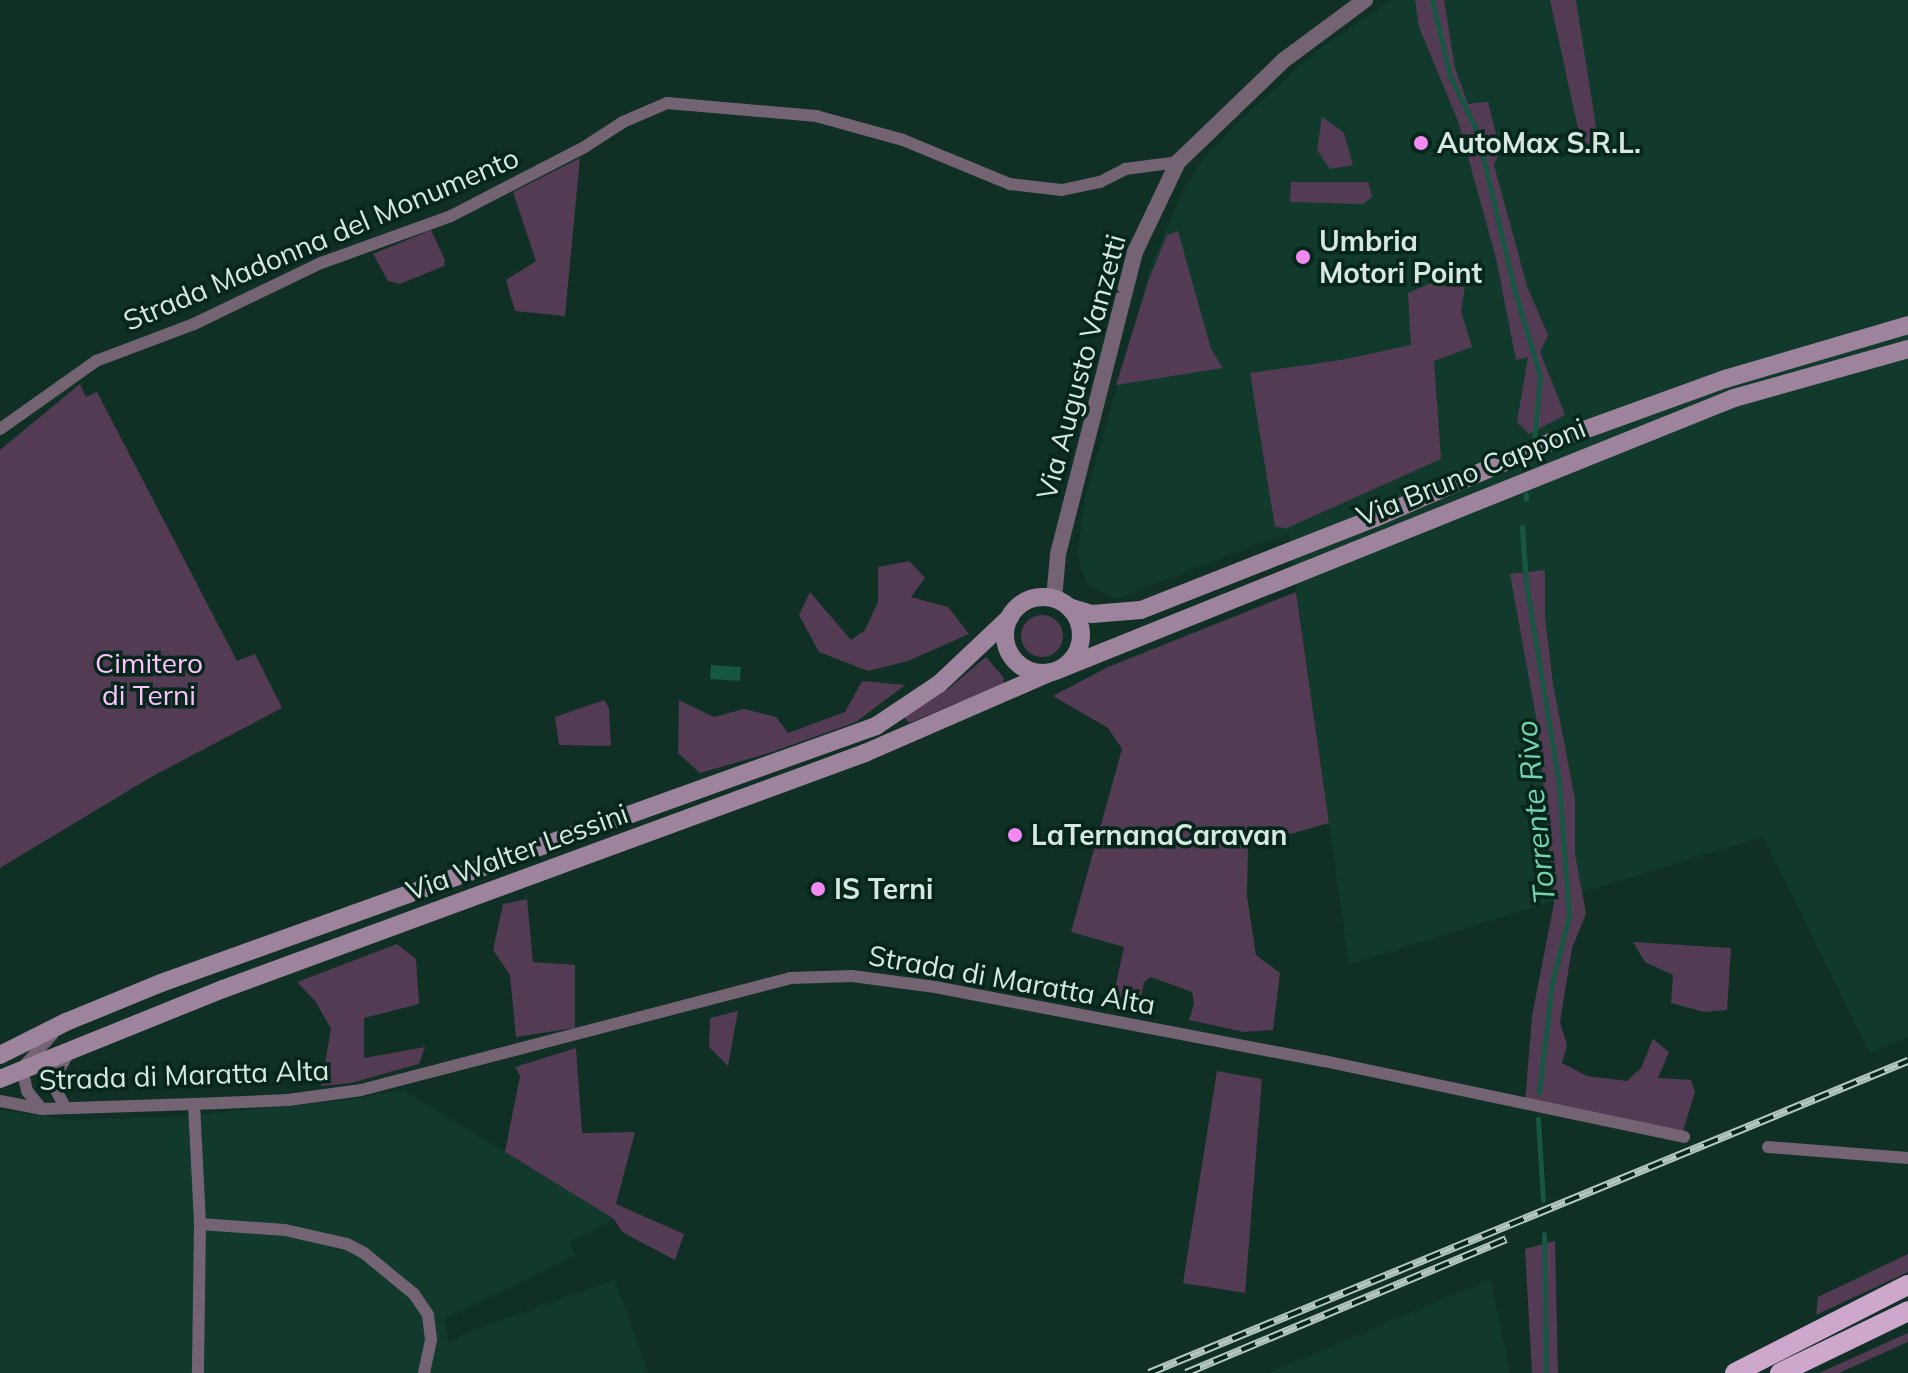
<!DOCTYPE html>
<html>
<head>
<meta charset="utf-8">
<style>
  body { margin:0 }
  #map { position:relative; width:1908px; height:1373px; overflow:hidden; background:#102f25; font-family:Mulish,sans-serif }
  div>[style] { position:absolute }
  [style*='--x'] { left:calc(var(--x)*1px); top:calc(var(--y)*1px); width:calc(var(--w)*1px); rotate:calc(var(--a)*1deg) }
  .built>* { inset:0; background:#113a2d }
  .green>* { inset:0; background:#533c53 }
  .round { border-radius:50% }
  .water>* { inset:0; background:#165642; transform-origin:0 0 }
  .stream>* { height:5px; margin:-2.5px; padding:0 2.5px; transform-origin:2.5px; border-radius:2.5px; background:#165642 }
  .minor>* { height:12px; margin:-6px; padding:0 6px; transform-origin:6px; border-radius:6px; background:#746373 }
  .tertiary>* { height:16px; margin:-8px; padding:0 8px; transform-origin:8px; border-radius:8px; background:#746373 }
  .secondary>* { height:18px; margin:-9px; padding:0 9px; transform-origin:9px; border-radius:9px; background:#9e839d }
  .secondary>.ring { margin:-9px; padding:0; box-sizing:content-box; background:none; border:18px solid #9e839d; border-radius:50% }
  .trunk>* { height:20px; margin:-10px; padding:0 10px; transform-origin:10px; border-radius:10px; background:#cea8cc }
  .rail>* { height:8px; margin-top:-4px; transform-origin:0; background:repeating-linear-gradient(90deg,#06251b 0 15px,#b3c7bf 0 30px); box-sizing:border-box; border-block:2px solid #b3c7bf }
  .dots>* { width:22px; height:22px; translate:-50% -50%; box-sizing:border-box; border:4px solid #06251b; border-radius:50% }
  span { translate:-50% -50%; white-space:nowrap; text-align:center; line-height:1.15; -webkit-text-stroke:7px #06251b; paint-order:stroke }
  .poi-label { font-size:28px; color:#d7e8e1; font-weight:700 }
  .left { translate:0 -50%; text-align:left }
  .street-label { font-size:28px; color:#d7e8e1 }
  .park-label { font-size:28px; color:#fec2fc }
  .water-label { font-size:30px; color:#76d3b1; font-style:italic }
</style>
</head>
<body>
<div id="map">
  <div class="built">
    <i style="clip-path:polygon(1391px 0,1908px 0,1908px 1037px,1870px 1053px,1763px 837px,1349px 964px,1288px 532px,1116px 599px,1086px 583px,1078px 555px,1084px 503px,1153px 260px,1181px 195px,1202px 159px,1244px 117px,1315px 52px)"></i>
    <i style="clip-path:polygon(403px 1090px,614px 1219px,570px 1242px,575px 1255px,445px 1319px,448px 1344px,470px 1331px,615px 1280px,648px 1373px,0 1373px,0 1110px,71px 1120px,174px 1117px,340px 1101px)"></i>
    <i style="clip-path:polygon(1491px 1279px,1510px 1373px,1269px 1373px)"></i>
  </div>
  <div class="green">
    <i style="clip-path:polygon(1415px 0,1444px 0,1455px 68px,1468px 104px,1488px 102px,1500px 151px,1494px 165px,1527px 286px,1548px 335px,1540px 352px,1565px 415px,1529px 434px,1517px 422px,1528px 357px,1516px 360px,1496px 258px,1458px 121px,1419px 27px)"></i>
    <i style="clip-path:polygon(1550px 0,1576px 0,1599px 146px,1581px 142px)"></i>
    <i style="clip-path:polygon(1322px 117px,1344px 133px,1353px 165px,1330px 169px,1317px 150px)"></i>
    <i style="clip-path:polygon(580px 158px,565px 316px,515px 311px,506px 280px,536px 261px,513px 192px)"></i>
    <i style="clip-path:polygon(1291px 182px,1368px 182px,1372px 197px,1363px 204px,1290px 202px)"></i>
    <i style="clip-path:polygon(431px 230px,445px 260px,444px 266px,400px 284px,388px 281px,373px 254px)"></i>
    <i style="clip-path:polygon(1178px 231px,1211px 349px,1223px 368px,1116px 385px,1149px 279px,1167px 235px)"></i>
    <i style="clip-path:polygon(1471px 266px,1478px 274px,1465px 286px,1461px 311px,1472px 347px,1434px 361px,1441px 459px,1287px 528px,1275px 527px,1250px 373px,1341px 360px,1411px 345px,1408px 293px)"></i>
    <i style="clip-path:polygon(80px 384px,86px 397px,97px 392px,237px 661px,255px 654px,282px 708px,151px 777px,0 868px,0 450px)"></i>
    <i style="clip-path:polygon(909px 561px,925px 578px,911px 597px,948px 607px,969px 634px,908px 661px,868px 671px,819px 652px,799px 615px,810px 592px,851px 640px,865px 630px,878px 602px,878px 567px)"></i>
    <i style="clip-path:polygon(1545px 570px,1545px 617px,1553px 684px,1575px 799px,1575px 854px,1586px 914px,1572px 948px,1560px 1022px,1567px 1045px,1562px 1063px,1587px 1076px,1627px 1081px,1641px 1068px,1653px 1039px,1669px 1052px,1658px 1078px,1691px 1080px,1695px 1092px,1682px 1134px,1525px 1103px,1532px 1016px,1554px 903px,1538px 728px,1510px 574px)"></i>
    <i style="clip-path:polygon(1296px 592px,1329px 823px,1248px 846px,1247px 896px,1256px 955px,1280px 973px,1273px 1030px,1244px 1032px,1189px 1020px,1194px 1004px,1192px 992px,1151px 977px,1144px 982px,1140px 1006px,1132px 1009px,1114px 993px,1124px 947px,1071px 932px,1122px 749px,1108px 728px,1053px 696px,1108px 667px)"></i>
    <i class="round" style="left:1021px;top:615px;width:42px;height:42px"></i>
    <i style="clip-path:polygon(986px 657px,1004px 678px,1003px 684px,909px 723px,904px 717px,947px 690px)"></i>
    <i style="clip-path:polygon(862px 681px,905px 685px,856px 722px,769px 753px,700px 773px,678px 753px,679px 700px,714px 717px,744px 709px,776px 717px,788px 733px,845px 712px)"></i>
    <i style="clip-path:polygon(604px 700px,609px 708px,611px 746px,559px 745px,555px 717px)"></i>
    <i style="clip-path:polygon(527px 899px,533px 962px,575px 965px,575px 1028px,516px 1037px,510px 975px,493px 950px,503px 904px)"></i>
    <i style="clip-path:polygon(1633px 942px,1731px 948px,1727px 1010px,1704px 1012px,1671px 1003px,1673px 975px,1645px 962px)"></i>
    <i style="clip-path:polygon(397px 944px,416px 959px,419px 1004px,364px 1018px,364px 1058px,425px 1047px,419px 1064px,351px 1083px,321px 1086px,331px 1029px,316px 1002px,297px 982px)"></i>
    <i style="clip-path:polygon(738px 1011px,728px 1066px,709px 1047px,710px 1018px)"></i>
    <i style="clip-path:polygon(576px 1048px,582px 1133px,635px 1132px,616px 1204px,684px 1234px,675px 1260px,622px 1232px,614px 1219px,505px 1152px,520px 1076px,515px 1067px)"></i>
    <i style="clip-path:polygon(1217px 1071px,1262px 1079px,1245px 1293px,1183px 1283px)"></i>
    <i style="clip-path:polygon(1555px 1241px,1558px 1373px,1532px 1373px,1525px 1249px)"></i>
    <i style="clip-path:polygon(1908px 1254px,1908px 1272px,1816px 1315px,1818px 1297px)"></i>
    <i style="clip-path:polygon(1908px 1333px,1908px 1342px,1839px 1373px,1819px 1373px)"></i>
  </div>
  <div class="water">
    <i style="left:711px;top:665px;width:30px;height:14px;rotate:4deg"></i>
  </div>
  <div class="stream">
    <i style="--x:1432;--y:0;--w:78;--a:76.7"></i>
    <i style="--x:1450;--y:76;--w:61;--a:63.9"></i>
    <i style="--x:1477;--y:131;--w:158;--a:76.8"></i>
    <i style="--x:1513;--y:285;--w:96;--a:73.6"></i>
    <i style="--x:1540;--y:377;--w:63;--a:95.4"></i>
    <i style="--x:1526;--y:499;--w:5;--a:-90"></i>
    <i style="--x:1522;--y:527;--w:56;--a:85.9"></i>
    <i style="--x:1526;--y:583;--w:205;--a:80.7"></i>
    <i style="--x:1559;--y:785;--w:130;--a:85.6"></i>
    <i style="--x:1569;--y:915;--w:70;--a:104"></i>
    <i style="--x:1552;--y:983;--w:110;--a:96.8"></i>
    <i style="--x:1538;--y:1119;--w:81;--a:86.5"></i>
    <i style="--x:1544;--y:1234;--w:139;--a:89.2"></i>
  </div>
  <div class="minor">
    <i style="--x:0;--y:429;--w:118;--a:-35.3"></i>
    <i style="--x:96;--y:361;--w:105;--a:-20.7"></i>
    <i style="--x:194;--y:324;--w:141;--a:-25.7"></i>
    <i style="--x:321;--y:263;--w:138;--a:-19.9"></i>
    <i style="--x:451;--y:216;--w:148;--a:-27.3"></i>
    <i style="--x:583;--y:148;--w:48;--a:-33"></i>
    <i style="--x:623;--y:122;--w:48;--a:-23.4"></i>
    <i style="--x:667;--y:103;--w:150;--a:5"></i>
    <i style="--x:816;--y:116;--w:90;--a:15.4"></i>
    <i style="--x:903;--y:140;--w:116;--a:22.4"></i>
    <i style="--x:1010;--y:184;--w:52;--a:6.6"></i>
    <i style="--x:1062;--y:190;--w:39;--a:-12"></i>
    <i style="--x:1100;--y:182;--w:28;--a:-27"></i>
    <i style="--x:1125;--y:169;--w:53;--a:-7.5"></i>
    <i style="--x:0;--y:1101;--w:43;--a:10.8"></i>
    <i style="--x:42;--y:1109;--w:152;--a:-1.9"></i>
    <i style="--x:194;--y:1104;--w:94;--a:-2.4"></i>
    <i style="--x:288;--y:1100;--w:74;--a:-7.8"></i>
    <i style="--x:361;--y:1090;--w:443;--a:-14.6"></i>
    <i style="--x:790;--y:978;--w:62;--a:-1.8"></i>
    <i style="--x:852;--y:976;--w:84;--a:7.5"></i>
    <i style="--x:935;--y:987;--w:396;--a:10.8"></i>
    <i style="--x:1324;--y:1061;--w:368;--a:11.9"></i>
    <i style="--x:194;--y:1104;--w:120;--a:87.1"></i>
    <i style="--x:200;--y:1224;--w:149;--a:90.8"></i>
    <i style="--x:65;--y:1107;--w:19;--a:-118"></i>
    <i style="--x:56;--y:1090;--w:22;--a:-80"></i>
    <i style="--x:60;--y:1068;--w:18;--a:-61"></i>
    <i style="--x:42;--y:1109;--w:23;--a:-130"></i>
    <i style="--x:27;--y:1091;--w:24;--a:-102"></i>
    <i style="--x:22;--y:1068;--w:45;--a:-47.7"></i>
    <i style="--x:1768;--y:1147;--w:140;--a:4.5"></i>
    <i style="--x:200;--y:1224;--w:85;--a:4"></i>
    <i style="--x:285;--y:1230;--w:64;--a:12.7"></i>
    <i style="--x:347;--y:1244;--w:19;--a:28"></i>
    <i style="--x:364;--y:1253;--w:65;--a:39.4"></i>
    <i style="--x:414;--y:1294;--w:25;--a:56"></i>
    <i style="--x:428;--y:1315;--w:25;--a:83"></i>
    <i style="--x:431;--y:1340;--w:34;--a:102"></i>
  </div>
  <div class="tertiary">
    <i style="--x:1054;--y:599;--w:45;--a:-84.9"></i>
    <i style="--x:1058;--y:554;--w:312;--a:-75.7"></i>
    <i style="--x:1135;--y:252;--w:100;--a:-64.5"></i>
    <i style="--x:1178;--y:162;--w:147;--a:-43.9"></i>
    <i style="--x:1284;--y:60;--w:101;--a:-36.5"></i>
  </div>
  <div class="secondary">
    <i class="ring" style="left:1005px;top:597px;width:58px;height:58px"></i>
    <i style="--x:1069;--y:607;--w:24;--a:17"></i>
    <i style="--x:1092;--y:614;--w:49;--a:-4.7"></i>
    <i style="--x:1141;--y:610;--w:251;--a:-21.5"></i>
    <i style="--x:1375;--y:518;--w:192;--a:-23.4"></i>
    <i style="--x:1551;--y:442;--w:185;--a:-19.9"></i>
    <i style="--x:1725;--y:379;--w:191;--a:-16.4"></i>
    <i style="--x:1063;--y:668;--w:723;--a:-21.92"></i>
    <i style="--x:1734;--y:398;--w:181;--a:-15.7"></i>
    <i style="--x:0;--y:1055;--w:74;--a:-26.6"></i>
    <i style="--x:66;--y:1022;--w:103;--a:-22.3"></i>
    <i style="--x:161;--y:983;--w:760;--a:-19.77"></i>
    <i style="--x:876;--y:726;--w:76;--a:-33.7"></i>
    <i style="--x:939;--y:684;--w:98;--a:-43.3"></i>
    <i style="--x:0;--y:1079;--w:240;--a:-22"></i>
    <i style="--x:223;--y:989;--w:684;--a:-20.18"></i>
    <i style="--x:865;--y:753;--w:203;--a:-23.5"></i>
  </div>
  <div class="trunk">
    <i style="--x:1735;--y:1373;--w:194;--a:-27"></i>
    <i style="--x:1780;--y:1373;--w:142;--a:-25.8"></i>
  </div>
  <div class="rail">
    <i style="--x:1149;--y:1373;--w:821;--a:-22.35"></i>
    <i style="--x:1186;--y:1373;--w:347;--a:-22.7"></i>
  </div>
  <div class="dots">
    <i style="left:1421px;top:143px;background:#f38af2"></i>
    <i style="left:1303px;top:257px;background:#f38af2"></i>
    <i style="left:1015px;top:835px;background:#f38af2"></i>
    <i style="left:818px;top:889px;background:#f38af2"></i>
  </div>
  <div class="poi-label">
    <span class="left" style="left:1437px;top:143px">AutoMax S.R.L.</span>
    <span class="left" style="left:1319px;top:257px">Umbria<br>Motori Point</span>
    <span class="left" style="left:1031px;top:835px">LaTernanaCaravan</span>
    <span class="left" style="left:834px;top:889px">IS Terni</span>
  </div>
  <div class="street-label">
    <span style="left:321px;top:239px;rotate:-23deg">Strada Madonna del Monumento</span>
    <span style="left:1081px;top:367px;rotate:-75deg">Via Augusto Vanzetti</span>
    <span style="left:1471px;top:472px;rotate:-22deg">Via Bruno Capponi</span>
    <span style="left:517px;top:852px;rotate:-20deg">Via Walter Lessini</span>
    <span style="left:1012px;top:980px;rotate:10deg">Strada di Maratta Alta</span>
    <span style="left:184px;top:1075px;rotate:-2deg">Strada di Maratta Alta</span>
  </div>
  <div class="park-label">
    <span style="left:149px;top:679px">Cimitero<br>di Terni</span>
  </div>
  <div class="water-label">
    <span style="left:1535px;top:812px;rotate:-96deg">Torrente Rivo</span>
  </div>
</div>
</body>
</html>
